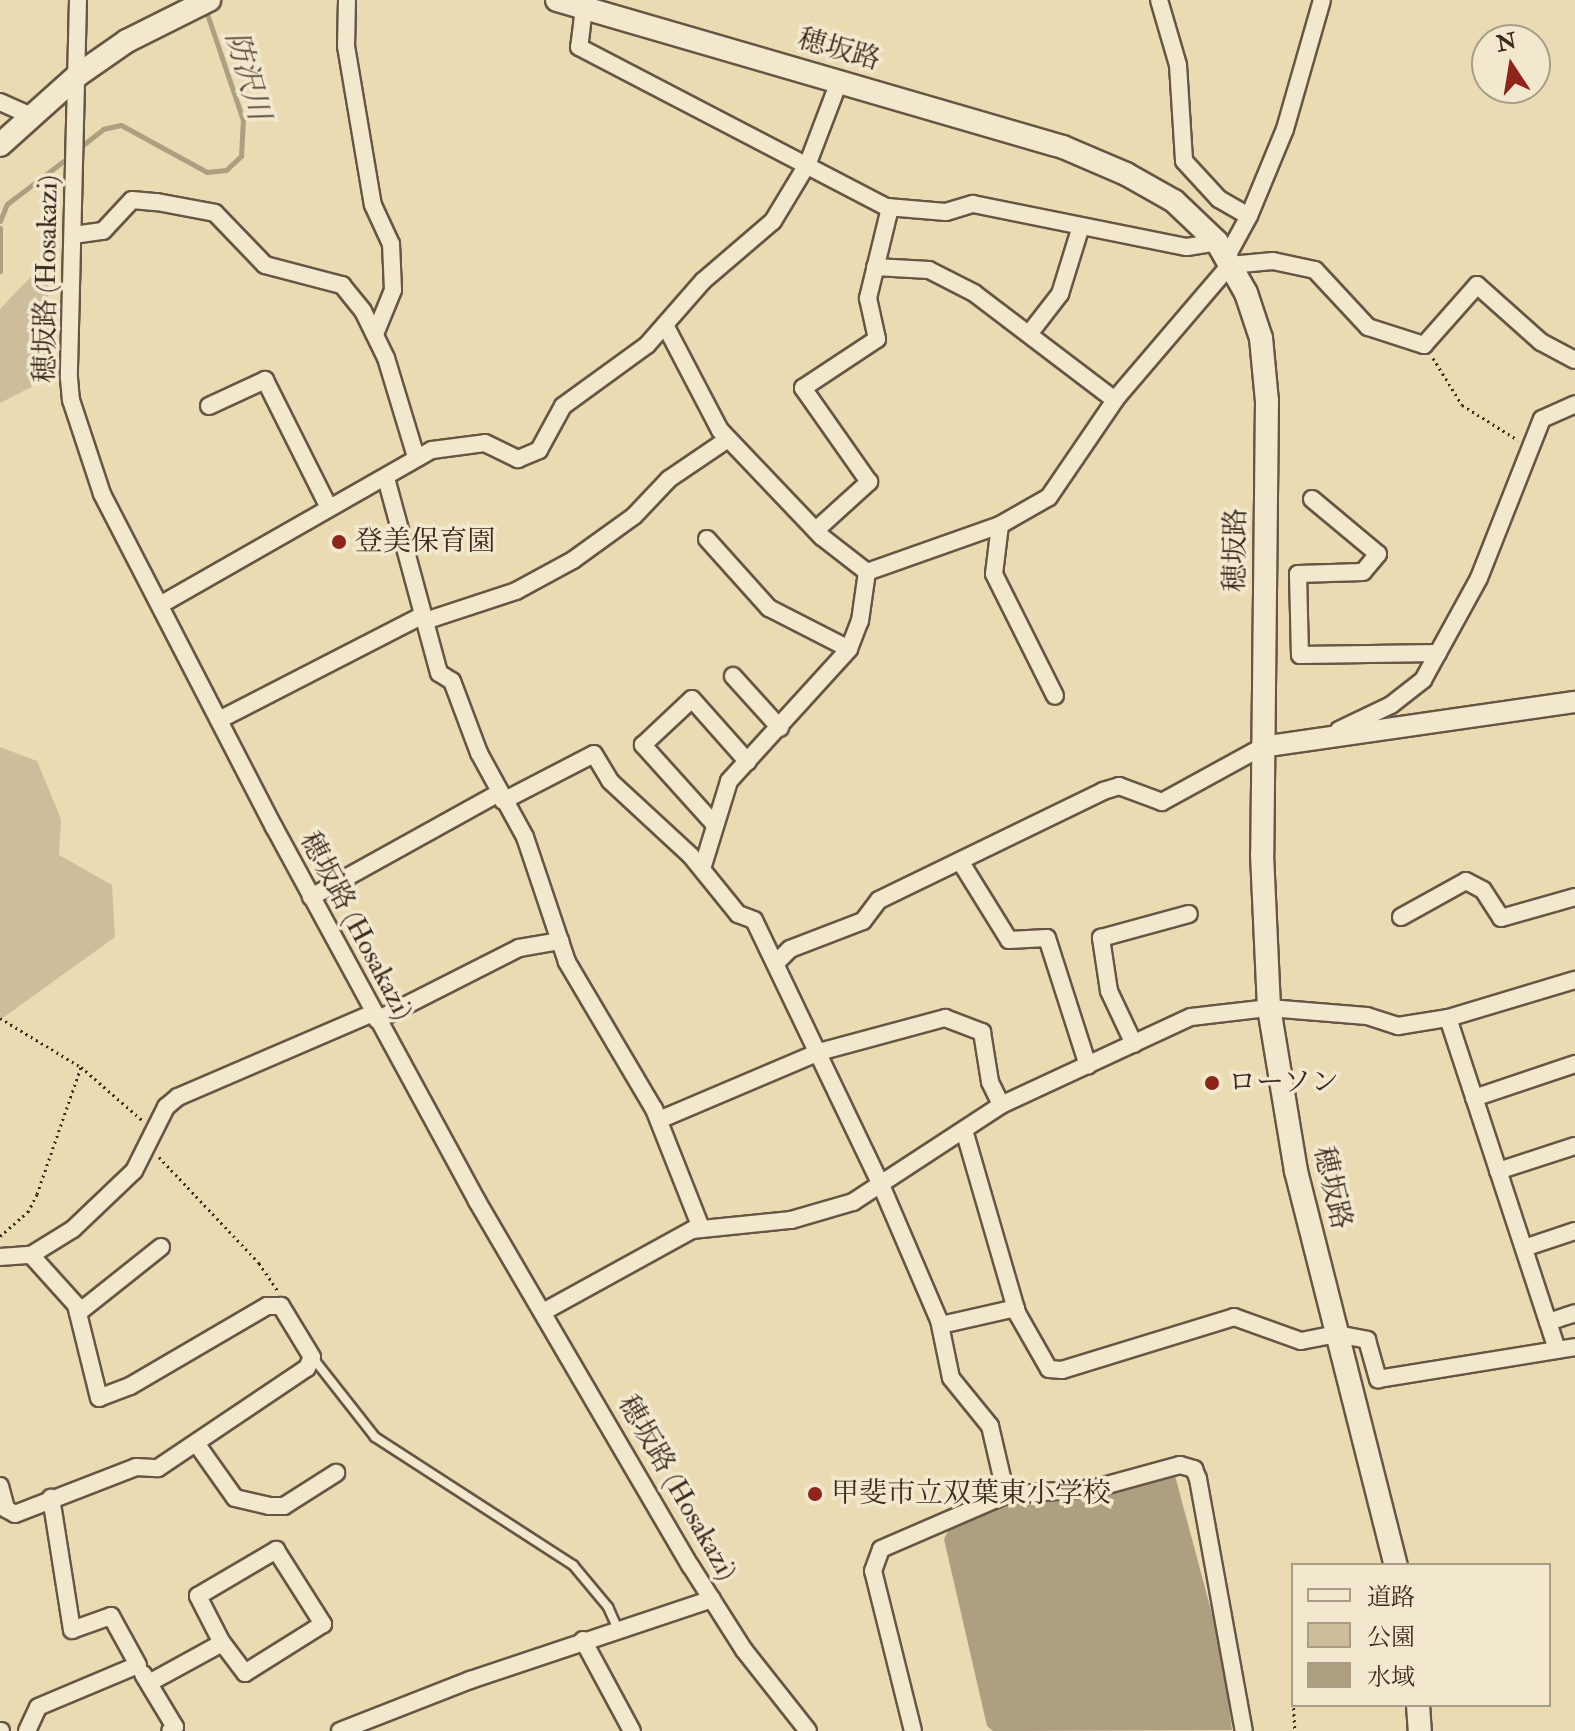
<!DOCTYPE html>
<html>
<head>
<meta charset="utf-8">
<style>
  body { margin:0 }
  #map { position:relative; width:1575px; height:1731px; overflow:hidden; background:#ebdbb3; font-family:"IM FELL Double Pica","Noto Serif JP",serif }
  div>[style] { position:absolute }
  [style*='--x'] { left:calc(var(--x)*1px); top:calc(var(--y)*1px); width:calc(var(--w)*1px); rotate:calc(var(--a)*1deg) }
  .green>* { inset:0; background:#cdbd9a }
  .water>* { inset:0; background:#af9f81 }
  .stream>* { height:5px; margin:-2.5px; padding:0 2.5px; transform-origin:2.5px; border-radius:2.5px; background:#af9f81 }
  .path>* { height:3px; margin-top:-1.5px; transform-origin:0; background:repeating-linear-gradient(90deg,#3b2a1f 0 2px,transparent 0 6px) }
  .roads { filter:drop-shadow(2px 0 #675644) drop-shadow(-2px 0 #675644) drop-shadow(0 2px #675644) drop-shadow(0 -2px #675644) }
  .service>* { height:8px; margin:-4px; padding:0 4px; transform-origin:4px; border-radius:4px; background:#f2e8ce }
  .minor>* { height:16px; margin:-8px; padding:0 8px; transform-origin:8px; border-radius:8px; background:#f2e8ce }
  .tertiary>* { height:20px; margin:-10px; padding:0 10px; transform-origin:10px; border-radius:10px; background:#f2e8ce }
  .secondary>* { height:22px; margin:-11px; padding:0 11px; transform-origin:11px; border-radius:11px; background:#f2e8ce }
  .dots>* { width:22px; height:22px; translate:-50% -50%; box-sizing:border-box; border:4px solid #f2e8ce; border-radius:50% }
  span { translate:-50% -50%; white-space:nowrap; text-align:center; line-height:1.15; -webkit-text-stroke:7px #f2e8ce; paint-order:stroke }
  .street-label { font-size:28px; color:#3b2a1f }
  .poi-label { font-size:28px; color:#3b2a1f }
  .left { translate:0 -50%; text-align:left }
  .water-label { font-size:30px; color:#5e4d3c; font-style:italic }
  .legend { position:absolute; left:1291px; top:1563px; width:260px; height:144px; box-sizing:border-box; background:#f2e8ce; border:2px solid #a99c88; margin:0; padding:10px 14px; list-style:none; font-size:24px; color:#3b2a1f }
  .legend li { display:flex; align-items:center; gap:16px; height:40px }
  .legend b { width:40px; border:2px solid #a99c88 }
  .north { position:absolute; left:1471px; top:24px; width:80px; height:80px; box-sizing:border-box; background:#f2e8ce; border:2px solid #a99c88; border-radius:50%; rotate:348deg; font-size:22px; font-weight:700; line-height:32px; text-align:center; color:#3b2a1f }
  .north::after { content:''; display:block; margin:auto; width:28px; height:36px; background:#8f2418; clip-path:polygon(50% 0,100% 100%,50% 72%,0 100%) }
</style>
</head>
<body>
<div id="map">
  <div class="green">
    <i style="clip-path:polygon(48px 259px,49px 378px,0 403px,0 309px)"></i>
    <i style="clip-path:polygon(0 747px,37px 761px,61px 819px,59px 855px,112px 885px,115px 937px,0 1020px)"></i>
  </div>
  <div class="water">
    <i style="clip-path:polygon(1174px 1472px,1223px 1655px,1232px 1730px,993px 1731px,987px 1726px,944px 1539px,953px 1521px,1009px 1502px)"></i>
  </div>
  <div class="stream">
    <i style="--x:79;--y:148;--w:31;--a:-38"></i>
    <i style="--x:103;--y:129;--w:18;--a:-13"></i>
    <i style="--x:121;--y:125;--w:98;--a:28.7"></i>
    <i style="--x:207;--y:172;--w:19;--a:-6"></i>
    <i style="--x:226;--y:170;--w:21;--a:-43"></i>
    <i style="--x:241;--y:156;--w:36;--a:-87"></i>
    <i style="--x:243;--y:120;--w:118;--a:-108.7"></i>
    <i style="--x:0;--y:221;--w:18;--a:-68"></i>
    <i style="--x:7;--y:204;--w:78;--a:-37.2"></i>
    <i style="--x:0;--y:228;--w:43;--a:90"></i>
  </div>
  <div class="path">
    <i style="--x:1433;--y:358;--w:55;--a:58.3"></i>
    <i style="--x:1462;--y:405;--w:66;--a:32"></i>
    <i style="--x:0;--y:1018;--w:95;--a:31.2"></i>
    <i style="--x:81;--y:1067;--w:81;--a:41"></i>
    <i style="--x:159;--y:1157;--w:146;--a:46.7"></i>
    <i style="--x:259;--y:1263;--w:34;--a:56"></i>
    <i style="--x:0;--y:1236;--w:37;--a:-41"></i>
    <i style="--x:28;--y:1212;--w:20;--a:-63"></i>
    <i style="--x:37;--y:1194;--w:134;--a:-70.9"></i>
    <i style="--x:1293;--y:1696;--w:35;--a:87"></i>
  </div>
  <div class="roads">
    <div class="service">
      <i style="--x:313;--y:1358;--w:100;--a:51.9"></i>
      <i style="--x:375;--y:1437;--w:236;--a:32.9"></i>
      <i style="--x:573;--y:1565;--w:55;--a:50.2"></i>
      <i style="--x:608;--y:1607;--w:24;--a:66"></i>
    </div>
    <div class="minor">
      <i style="--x:78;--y:0;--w:378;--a:91.4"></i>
      <i style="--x:69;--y:378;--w:22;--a:85"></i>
      <i style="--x:71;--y:400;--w:99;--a:71.7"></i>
      <i style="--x:102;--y:494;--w:375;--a:62.7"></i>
      <i style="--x:274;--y:827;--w:426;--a:61.5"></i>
      <i style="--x:477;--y:1201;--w:422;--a:59.7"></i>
      <i style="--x:690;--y:1565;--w:101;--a:57.6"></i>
      <i style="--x:744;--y:1650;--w:103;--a:51.7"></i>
      <i style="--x:347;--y:0;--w:46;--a:91.2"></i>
      <i style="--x:346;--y:46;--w:161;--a:80.4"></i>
      <i style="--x:373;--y:205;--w:43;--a:65.2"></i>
      <i style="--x:391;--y:244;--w:46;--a:87.5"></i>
      <i style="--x:393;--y:290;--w:48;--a:112.2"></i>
      <i style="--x:1159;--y:0;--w:68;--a:73.7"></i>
      <i style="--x:1178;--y:65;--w:96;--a:86.4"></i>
      <i style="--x:1184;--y:161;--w:52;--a:47.4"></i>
      <i style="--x:1219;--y:199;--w:34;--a:30"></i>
      <i style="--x:1249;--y:216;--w:48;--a:118.7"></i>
      <i style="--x:584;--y:8;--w:39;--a:97"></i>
      <i style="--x:579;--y:47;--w:347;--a:27.5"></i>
      <i style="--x:887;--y:207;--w:59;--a:4.8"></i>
      <i style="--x:946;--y:212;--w:28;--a:-17"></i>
      <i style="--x:973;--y:204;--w:218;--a:11.4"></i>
      <i style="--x:1187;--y:247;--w:30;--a:-9"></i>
      <i style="--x:0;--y:102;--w:32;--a:24"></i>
      <i style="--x:1249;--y:216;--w:94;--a:-67.5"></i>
      <i style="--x:1285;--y:129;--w:134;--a:-74"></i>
      <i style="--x:73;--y:235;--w:30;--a:-8"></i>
      <i style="--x:103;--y:231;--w:42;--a:-46.9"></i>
      <i style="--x:132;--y:200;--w:25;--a:5"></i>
      <i style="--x:157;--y:202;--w:59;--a:10.7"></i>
      <i style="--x:215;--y:213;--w:72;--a:46.1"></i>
      <i style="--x:265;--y:265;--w:80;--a:14.6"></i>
      <i style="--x:342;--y:285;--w:33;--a:51"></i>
      <i style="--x:363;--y:311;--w:52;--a:63.9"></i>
      <i style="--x:386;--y:358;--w:103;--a:73.1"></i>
      <i style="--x:875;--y:267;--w:54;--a:3.2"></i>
      <i style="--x:929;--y:270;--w:51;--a:27.1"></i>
      <i style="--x:974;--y:293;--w:177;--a:37.2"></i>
      <i style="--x:665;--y:325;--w:119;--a:62.4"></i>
      <i style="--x:720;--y:430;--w:148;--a:46.4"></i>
      <i style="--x:822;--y:537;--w:57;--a:37.9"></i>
      <i style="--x:1029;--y:334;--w:51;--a:-52.2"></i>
      <i style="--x:1060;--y:294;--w:71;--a:-72.8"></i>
      <i style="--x:209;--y:406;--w:62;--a:-24.9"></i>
      <i style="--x:265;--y:380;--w:143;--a:63.4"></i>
      <i style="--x:386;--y:478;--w:202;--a:74.8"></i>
      <i style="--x:439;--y:673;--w:15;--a:32"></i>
      <i style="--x:452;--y:681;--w:77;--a:69.4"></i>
      <i style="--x:479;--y:753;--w:96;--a:61.3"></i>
      <i style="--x:525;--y:837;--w:132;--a:71.4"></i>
      <i style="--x:567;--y:962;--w:171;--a:59.4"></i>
      <i style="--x:654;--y:1109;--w:128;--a:68.4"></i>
      <i style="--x:1312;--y:499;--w:86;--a:39.8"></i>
      <i style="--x:1378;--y:554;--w:23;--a:130"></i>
      <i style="--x:1363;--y:572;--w:65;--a:178.2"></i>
      <i style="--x:1298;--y:574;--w:81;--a:88.6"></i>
      <i style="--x:1300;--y:655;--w:138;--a:-0.8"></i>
      <i style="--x:1000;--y:525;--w:49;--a:97"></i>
      <i style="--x:994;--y:574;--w:136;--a:63.4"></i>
      <i style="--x:816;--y:530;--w:72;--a:-42.2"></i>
      <i style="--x:869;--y:482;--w:115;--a:-125.1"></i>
      <i style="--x:803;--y:388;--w:89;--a:-33.5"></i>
      <i style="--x:877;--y:339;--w:42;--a:-102.4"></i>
      <i style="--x:868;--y:298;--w:93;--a:-76.3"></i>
      <i style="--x:707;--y:539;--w:93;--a:48.1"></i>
      <i style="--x:769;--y:608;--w:90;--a:27.1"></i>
      <i style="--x:160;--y:605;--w:313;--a:-29.7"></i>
      <i style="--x:432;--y:450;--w:53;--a:-7.5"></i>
      <i style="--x:485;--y:443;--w:37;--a:26"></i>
      <i style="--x:518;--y:459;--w:23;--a:-23"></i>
      <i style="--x:539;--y:450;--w:50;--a:-61.4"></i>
      <i style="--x:563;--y:406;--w:104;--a:-36"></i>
      <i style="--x:647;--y:345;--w:85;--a:-48.8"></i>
      <i style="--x:703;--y:281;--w:92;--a:-40.6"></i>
      <i style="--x:773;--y:221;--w:68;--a:-58.9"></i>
      <i style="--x:808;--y:163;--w:87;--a:-69.1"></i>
      <i style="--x:425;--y:621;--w:96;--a:-18.2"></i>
      <i style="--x:516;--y:591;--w:65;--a:-28.5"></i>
      <i style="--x:573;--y:560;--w:75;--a:-35.8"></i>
      <i style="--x:634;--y:516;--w:51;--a:-46.6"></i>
      <i style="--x:669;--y:479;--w:71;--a:-34.1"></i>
      <i style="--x:733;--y:676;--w:70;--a:47.9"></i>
      <i style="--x:219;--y:720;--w:229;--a:-27.2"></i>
      <i style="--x:1339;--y:730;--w:58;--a:-25.7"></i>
      <i style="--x:1391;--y:705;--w:41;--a:-38"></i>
      <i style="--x:1423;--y:680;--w:116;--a:-61.2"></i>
      <i style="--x:1479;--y:578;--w:171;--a:-68.4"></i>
      <i style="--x:1542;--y:419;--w:36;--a:-24"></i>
      <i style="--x:503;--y:801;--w:102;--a:-27.3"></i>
      <i style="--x:594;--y:754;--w:31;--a:59"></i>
      <i style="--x:610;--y:781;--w:110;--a:42.8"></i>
      <i style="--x:691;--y:856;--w:75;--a:51"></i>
      <i style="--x:738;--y:914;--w:17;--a:21"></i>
      <i style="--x:754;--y:920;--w:294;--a:64.4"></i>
      <i style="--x:881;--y:1185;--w:147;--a:66.8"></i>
      <i style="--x:939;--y:1320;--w:59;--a:78.3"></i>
      <i style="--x:951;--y:1378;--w:62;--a:50.9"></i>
      <i style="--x:990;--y:1426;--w:71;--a:76.9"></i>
      <i style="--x:715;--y:825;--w:108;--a:-132"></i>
      <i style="--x:643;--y:745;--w:67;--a:-43.2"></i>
      <i style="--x:692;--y:699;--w:84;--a:48.4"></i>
      <i style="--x:960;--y:861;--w:93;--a:58.2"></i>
      <i style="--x:1009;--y:940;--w:38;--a:-3"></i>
      <i style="--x:1047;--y:938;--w:134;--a:72.2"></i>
      <i style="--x:702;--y:869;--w:92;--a:-72.9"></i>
      <i style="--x:729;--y:781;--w:178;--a:-47.7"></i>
      <i style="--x:849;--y:649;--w:30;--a:-69"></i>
      <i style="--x:860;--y:621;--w:49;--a:-81.9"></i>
      <i style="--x:867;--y:572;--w:141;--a:-19.5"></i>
      <i style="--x:1000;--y:525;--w:56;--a:-29.7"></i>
      <i style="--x:1049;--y:497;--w:122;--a:-55.7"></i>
      <i style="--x:1118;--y:396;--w:172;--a:-49.5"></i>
      <i style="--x:1230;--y:265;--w:43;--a:-5.3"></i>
      <i style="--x:1273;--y:261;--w:43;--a:12.1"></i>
      <i style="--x:1315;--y:270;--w:78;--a:47.1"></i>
      <i style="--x:1368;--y:327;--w:59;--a:17.8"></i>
      <i style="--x:1424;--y:345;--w:80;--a:-48.5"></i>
      <i style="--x:1477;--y:285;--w:86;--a:41.7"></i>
      <i style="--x:1541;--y:342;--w:38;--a:28"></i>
      <i style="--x:311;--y:897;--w:215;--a:-29"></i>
      <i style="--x:1401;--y:917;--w:74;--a:-29"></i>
      <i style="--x:1466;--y:881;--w:19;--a:28"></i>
      <i style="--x:1483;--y:890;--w:33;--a:57"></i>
      <i style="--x:1501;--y:918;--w:77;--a:-15.8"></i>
      <i style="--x:777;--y:962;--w:18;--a:-45"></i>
      <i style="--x:790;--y:949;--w:78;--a:-21"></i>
      <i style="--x:863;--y:921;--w:26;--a:-53"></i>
      <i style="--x:879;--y:900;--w:249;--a:-25.9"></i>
      <i style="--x:1103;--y:791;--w:17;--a:-17"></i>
      <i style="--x:1119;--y:786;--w:46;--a:20.4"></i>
      <i style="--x:1162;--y:802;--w:114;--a:-28.8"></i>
      <i style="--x:1448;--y:1018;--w:349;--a:71.8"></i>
      <i style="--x:377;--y:1020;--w:159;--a:-26.9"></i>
      <i style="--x:519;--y:948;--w:42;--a:-9.7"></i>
      <i style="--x:1134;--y:1044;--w:59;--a:-115.3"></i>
      <i style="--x:1109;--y:991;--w:54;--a:-98.6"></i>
      <i style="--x:1101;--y:938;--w:91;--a:-15.3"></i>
      <i style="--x:1474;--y:1098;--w:107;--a:-18.6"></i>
      <i style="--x:659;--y:1120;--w:174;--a:-23"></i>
      <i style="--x:819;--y:1052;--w:131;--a:-15.1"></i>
      <i style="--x:945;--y:1018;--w:40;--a:21"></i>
      <i style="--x:982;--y:1032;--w:51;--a:80.9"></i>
      <i style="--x:990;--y:1082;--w:25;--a:64"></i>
      <i style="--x:964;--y:1130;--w:191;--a:73.8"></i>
      <i style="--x:1017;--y:1313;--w:64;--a:60.3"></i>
      <i style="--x:1049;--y:1369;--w:13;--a:4"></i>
      <i style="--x:1062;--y:1370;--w:180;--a:-17.1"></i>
      <i style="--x:1234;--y:1317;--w:71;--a:19.7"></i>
      <i style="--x:1301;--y:1341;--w:37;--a:-11"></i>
      <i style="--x:1337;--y:1334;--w:31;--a:11"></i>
      <i style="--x:1367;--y:1340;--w:41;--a:74.2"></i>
      <i style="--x:1378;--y:1379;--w:200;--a:-9.2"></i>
      <i style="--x:1498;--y:1171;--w:81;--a:-18"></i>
      <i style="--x:1524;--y:1248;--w:54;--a:-18.4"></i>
      <i style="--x:0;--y:1257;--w:31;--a:-4"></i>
      <i style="--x:31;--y:1255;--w:49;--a:-31.8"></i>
      <i style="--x:73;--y:1229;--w:84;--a:-43.6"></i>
      <i style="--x:134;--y:1171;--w:72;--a:-63.4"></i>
      <i style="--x:166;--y:1107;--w:16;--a:-40"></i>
      <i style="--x:178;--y:1097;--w:212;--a:-23.3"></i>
      <i style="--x:543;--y:1312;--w:170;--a:-28.8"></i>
      <i style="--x:692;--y:1230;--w:100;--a:-5.8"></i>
      <i style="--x:791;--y:1220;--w:65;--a:-16.2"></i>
      <i style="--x:853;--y:1202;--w:177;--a:-33.2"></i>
      <i style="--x:1001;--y:1105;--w:209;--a:-24.9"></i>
      <i style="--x:1191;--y:1017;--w:79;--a:-6.6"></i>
      <i style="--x:1269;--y:1008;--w:98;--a:4.7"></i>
      <i style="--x:1367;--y:1016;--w:33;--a:18"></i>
      <i style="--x:1398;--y:1026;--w:51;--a:-9.1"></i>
      <i style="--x:1448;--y:1018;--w:133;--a:-16.7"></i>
      <i style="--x:78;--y:1313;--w:106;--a:-38.5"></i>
      <i style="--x:1548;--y:1322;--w:28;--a:-18"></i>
      <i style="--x:941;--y:1325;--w:77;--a:-12.8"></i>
      <i style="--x:196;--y:1443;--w:67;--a:54.7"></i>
      <i style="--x:235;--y:1498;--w:35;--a:13"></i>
      <i style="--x:269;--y:1506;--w:15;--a:0"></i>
      <i style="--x:284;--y:1506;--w:62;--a:-32.4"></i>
      <i style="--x:0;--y:1486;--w:24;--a:75"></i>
      <i style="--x:6;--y:1509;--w:10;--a:29"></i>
      <i style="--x:15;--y:1514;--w:130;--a:-21.2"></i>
      <i style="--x:136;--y:1467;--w:22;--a:3"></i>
      <i style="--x:158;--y:1468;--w:179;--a:-33.9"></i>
      <i style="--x:307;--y:1368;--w:12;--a:-66"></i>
      <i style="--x:312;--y:1357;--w:60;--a:-121.3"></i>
      <i style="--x:281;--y:1306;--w:14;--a:180"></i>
      <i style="--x:267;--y:1306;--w:159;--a:149.7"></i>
      <i style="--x:130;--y:1386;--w:33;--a:159"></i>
      <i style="--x:99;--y:1398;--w:96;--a:-103.9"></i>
      <i style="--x:76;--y:1305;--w:67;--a:-132"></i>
      <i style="--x:583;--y:1640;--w:103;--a:61.7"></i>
      <i style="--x:143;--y:1674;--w:62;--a:58.9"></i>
      <i style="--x:175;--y:1727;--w:6;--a:141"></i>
      <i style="--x:149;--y:1683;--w:83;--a:-28.7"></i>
      <i style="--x:222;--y:1643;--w:53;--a:-117.1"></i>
      <i style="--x:198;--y:1596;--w:91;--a:-30.5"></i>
      <i style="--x:276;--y:1550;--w:88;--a:57.6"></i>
      <i style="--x:323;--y:1624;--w:92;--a:147.9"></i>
      <i style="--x:245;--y:1673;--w:38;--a:-127"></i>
      <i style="--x:0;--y:1731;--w:1;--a:0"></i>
      <i style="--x:27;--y:1731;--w:26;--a:-65"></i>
      <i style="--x:38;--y:1707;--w:108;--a:-22.8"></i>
      <i style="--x:138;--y:1665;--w:56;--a:-118.9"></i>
      <i style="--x:111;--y:1616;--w:41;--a:160.3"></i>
      <i style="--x:72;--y:1630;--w:134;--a:-99"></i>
      <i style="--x:340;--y:1731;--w:140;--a:-21.4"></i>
      <i style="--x:470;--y:1680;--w:255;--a:-18.5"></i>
      <i style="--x:913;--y:1731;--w:165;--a:-104"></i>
      <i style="--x:873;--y:1571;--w:23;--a:-70"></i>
      <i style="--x:881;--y:1549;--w:136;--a:-23.4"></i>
      <i style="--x:1006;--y:1495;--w:90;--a:-4.4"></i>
      <i style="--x:1096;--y:1488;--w:87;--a:-15.3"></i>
      <i style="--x:1180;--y:1465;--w:15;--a:16"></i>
      <i style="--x:1194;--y:1469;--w:11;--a:68"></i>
      <i style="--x:1198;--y:1479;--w:256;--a:79.7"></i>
    </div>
    <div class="tertiary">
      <i style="--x:1262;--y:747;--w:316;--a:-8.2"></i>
    </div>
    <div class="secondary">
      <i style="--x:557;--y:0;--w:527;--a:16.2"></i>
      <i style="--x:1063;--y:147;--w:69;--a:23.2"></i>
      <i style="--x:1126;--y:174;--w:55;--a:29.4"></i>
      <i style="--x:1174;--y:201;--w:59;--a:43.6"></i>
      <i style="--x:1217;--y:242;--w:59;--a:60.4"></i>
      <i style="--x:1246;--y:293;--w:47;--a:71.6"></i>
      <i style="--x:1261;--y:338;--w:63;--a:84.6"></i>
      <i style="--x:1267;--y:401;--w:453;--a:90.6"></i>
      <i style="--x:1262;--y:854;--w:154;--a:87.4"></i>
      <i style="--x:1269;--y:1008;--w:165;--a:80.6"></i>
      <i style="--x:1296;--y:1171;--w:406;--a:75.8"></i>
      <i style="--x:0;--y:145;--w:105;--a:-41.9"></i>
      <i style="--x:78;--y:75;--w:60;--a:-34.8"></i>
      <i style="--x:127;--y:41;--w:92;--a:-26.6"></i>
      <i style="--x:1418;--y:1705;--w:26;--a:86"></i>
    </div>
  </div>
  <div class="dots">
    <i style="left:339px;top:542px;background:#8f2418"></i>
    <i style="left:1212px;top:1083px;background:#8f2418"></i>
    <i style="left:815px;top:1494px;background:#8f2418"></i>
  </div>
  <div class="street-label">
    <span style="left:839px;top:50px;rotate:16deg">穂坂路</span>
    <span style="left:47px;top:279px;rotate:-89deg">穂坂路 (Hosakazi)</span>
    <span style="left:1236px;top:550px;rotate:-89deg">穂坂路</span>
    <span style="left:356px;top:926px;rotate:62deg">穂坂路 (Hosakazi)</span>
    <span style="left:1332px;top:1188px;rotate:77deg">穂坂路</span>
    <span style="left:677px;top:1488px;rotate:60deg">穂坂路 (Hosakazi)</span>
  </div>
  <div class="poi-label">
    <span class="left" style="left:355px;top:542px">登美保育園</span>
    <span class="left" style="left:1228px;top:1083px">ローソン</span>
    <span class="left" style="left:831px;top:1494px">甲斐市立双葉東小学校</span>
  </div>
  <div class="water-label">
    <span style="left:247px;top:76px;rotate:74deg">防沢川</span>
  </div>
  <ul class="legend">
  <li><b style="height:10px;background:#f2e8ce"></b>道路</li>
  <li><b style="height:22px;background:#cdbd9a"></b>公園</li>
  <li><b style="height:22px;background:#af9f81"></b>水域</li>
  </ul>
  <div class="north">N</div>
</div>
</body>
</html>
